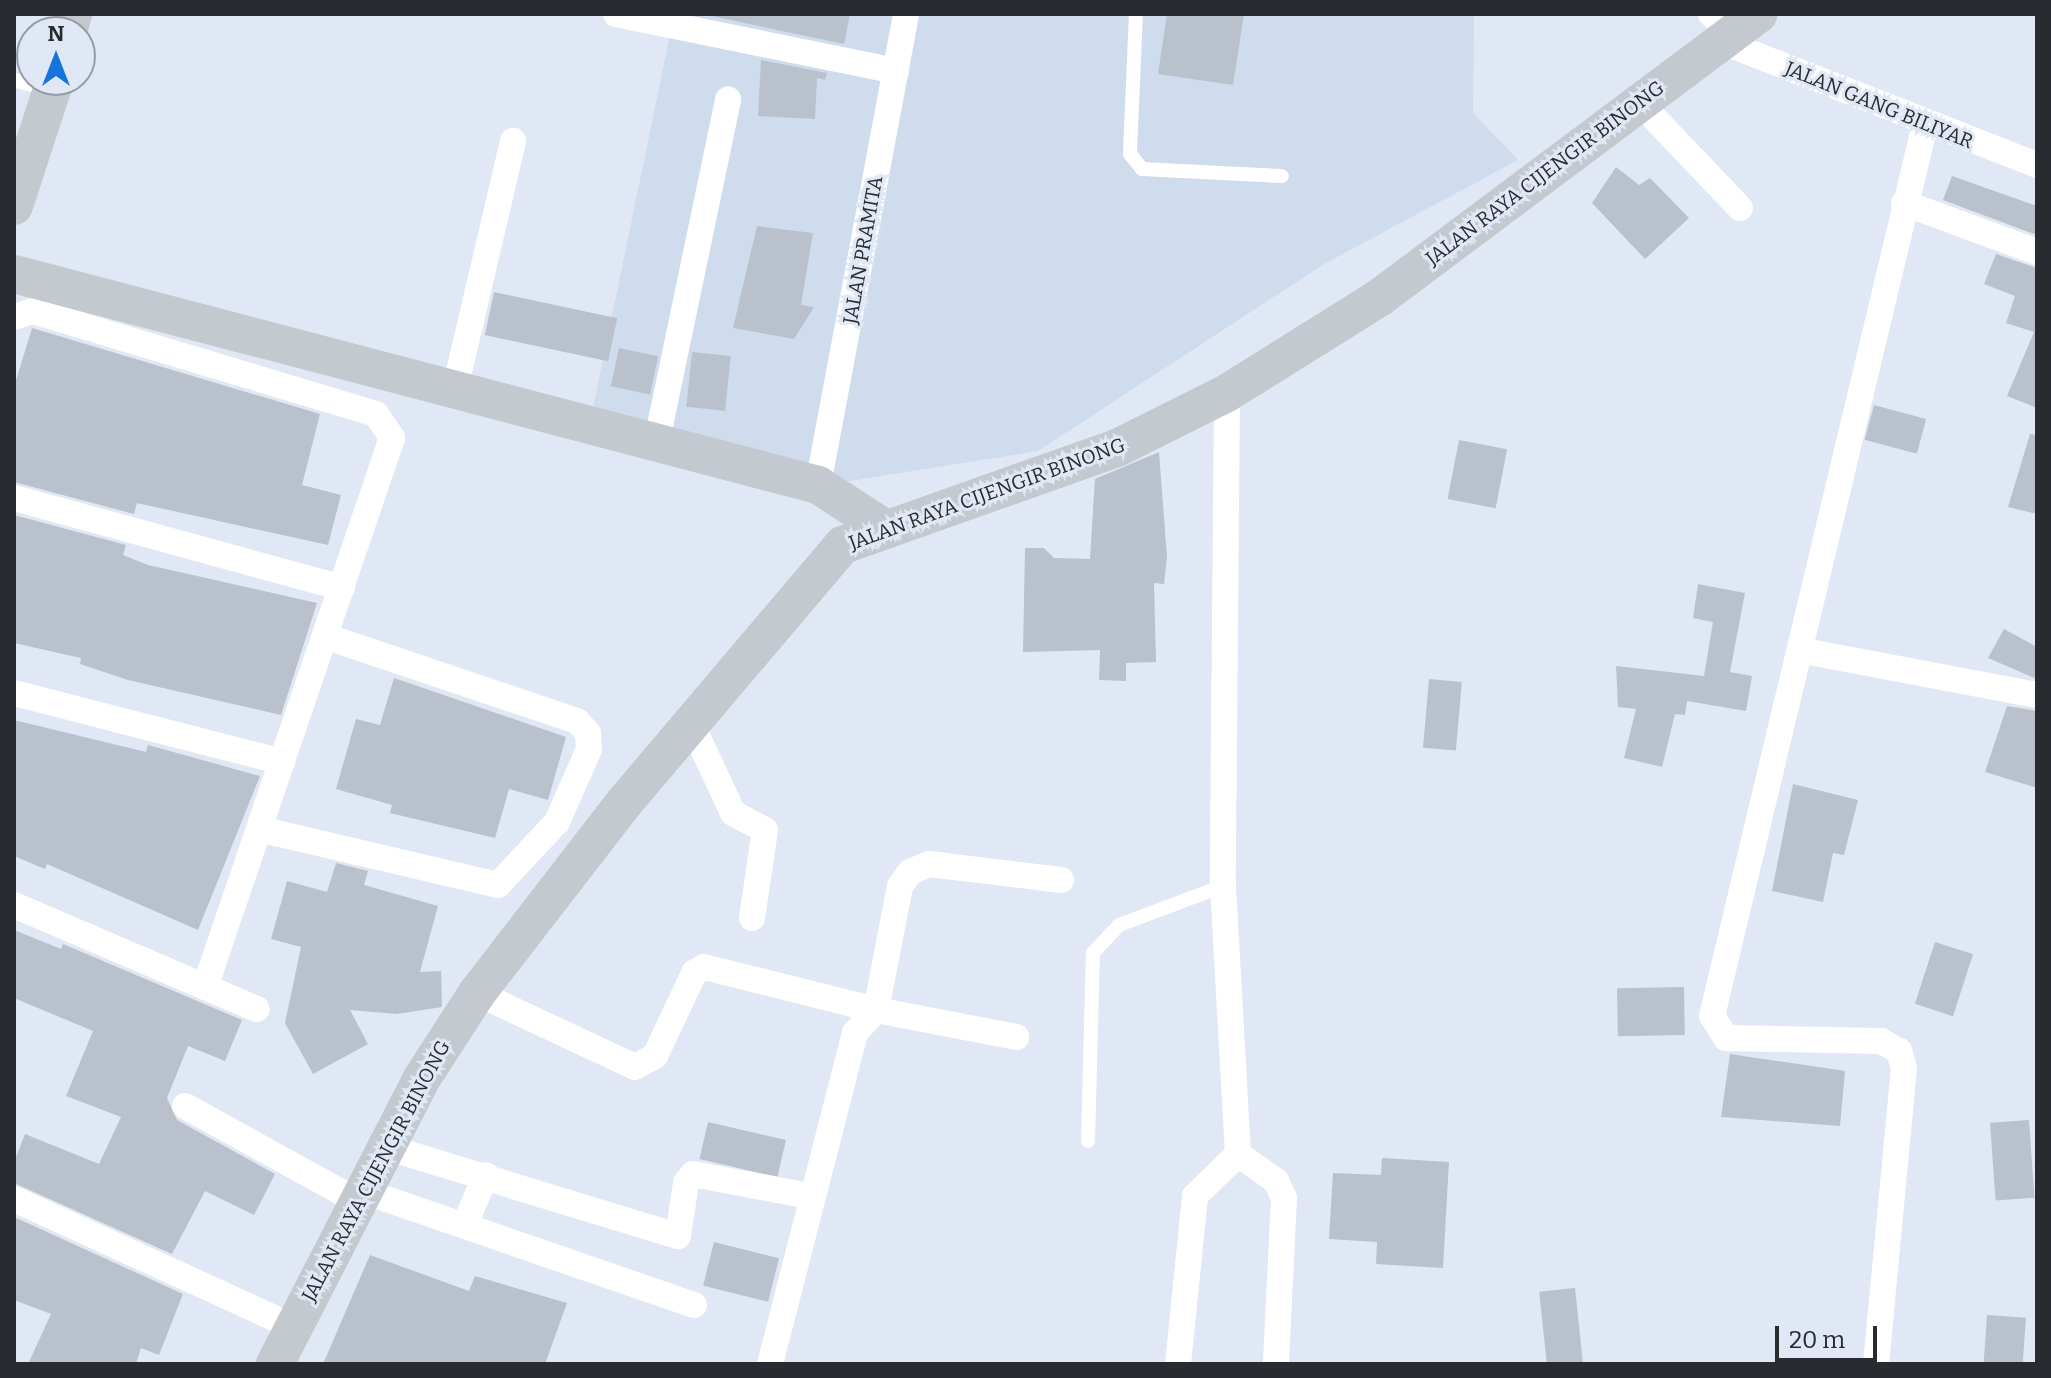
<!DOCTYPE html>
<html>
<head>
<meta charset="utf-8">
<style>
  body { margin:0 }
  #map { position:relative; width:2051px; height:1378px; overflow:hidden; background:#dfe8f4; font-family:Bitter,serif }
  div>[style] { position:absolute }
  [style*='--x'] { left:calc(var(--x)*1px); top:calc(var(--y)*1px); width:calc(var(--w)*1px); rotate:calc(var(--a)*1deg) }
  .built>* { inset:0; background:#cedcee }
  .building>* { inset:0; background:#b9c1cd; transform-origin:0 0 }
  .lane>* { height:14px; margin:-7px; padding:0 7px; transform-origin:7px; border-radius:7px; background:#fff }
  .street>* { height:26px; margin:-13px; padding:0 13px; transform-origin:13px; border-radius:13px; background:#fff }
  .secondary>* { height:38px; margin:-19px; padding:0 19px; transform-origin:19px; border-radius:19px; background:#c4c8cf }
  span { translate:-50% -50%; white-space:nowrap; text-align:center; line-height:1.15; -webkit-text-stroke:6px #dfe8f4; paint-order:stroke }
  .street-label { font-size:20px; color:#282b30 }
  .frame { position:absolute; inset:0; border:16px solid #282b30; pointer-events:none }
  .north { position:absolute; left:16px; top:16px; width:80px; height:80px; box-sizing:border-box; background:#dfe8f4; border:2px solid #969ca6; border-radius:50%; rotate:0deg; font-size:22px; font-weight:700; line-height:32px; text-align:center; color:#282b30 }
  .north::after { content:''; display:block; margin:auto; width:28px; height:36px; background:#1874dd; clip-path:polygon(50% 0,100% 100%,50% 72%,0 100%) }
  .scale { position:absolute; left:1775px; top:1326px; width:102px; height:36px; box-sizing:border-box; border:4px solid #282b30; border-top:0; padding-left:10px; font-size:24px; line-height:28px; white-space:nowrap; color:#282b30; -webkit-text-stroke:6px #dfe8f4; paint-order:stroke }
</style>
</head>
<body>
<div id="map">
  <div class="built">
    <i style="clip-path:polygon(603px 14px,1474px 14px,1473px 113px,1518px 160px,1324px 264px,1038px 451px,843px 482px,593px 408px,671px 30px)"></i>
  </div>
  <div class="building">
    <i style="clip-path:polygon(702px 14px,850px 14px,844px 44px)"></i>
    <i style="clip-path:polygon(1167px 14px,1244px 14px,1233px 85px,1158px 74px)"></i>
    <i style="clip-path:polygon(761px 60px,827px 73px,825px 80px,817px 78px,815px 119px,758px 116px)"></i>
    <i style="clip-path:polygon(1616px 167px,1639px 185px,1650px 178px,1689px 218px,1645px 259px,1592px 203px)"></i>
    <i style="clip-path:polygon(1952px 176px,2037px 206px,2037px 235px,1943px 200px)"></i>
    <i style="clip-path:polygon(757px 226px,813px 233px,801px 305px,814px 307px,794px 339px,733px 328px)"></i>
    <i style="clip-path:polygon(1996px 254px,2037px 268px,2037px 408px,2007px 396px,2034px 332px,2006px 323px,2015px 296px,1984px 284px)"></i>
    <i style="left:494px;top:292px;width:126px;height:44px;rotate:12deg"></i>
    <i style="clip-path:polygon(32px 328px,320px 414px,302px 485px,341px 495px,328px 545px,137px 503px,134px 514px,14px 482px,14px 387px)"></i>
    <i style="left:619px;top:348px;width:40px;height:39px;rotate:12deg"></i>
    <i style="left:692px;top:352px;width:39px;height:55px;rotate:6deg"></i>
    <i style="left:1874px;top:405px;width:54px;height:36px;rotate:15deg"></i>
    <i style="clip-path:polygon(2030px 434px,2037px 435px,2037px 514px,2008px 507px)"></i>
    <i style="left:1459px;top:440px;width:49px;height:60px;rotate:11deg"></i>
    <i style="clip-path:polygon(1159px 452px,1167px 557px,1164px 584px,1154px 583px,1156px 662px,1126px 663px,1126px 681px,1099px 680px,1100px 650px,1023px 652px,1025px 548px,1044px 548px,1054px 558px,1090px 559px,1095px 479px)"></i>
    <i style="clip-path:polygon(14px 515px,126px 545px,123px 555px,148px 565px,317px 603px,281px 715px,128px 680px,80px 664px,81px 658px,14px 643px)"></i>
    <i style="clip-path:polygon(1698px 584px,1745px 593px,1730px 672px,1752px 676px,1746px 711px,1687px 701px,1685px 715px,1675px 714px,1662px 767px,1624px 758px,1636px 709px,1618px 707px,1616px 666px,1704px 676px,1713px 622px,1693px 618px)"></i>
    <i style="clip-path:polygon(2004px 629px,2037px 647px,2037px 679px,1988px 658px)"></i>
    <i style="clip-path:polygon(394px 678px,566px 737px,548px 800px,509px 789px,495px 838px,390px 813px,392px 805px,336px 789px,356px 719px,380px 725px)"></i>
    <i style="left:1429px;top:679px;width:33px;height:69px;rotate:5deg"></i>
    <i style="clip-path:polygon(2007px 706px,2037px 711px,2037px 788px,1985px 772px)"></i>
    <i style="clip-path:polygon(14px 720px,146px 752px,148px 745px,260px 776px,198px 930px,47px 864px,45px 869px,14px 856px)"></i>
    <i style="clip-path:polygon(1793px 784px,1858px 800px,1844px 855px,1833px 853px,1823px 902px,1772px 891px)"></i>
    <i style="clip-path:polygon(336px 863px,368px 871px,364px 885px,438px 906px,420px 972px,441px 971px,442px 1007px,397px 1014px,350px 1010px,368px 1044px,313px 1074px,285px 1023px,301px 947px,271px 939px,287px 881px,327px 892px)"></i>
    <i style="clip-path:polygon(14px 930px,61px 949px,63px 944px,242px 1020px,225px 1061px,188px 1046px,167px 1098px,177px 1120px,275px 1174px,254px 1215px,205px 1191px,172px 1254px,14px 1183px,14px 1162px,25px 1134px,99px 1164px,121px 1117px,66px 1096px,93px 1031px,14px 998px)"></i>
    <i style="left:1935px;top:942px;width:40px;height:65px;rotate:18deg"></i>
    <i style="left:1684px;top:987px;width:48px;height:67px;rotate:89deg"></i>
    <i style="clip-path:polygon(1730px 1054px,1845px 1071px,1840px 1126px,1721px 1117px)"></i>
    <i style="left:2029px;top:1120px;width:78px;height:39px;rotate:86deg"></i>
    <i style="left:708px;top:1122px;width:80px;height:38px;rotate:13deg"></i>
    <i style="clip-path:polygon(1382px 1158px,1449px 1162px,1443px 1268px,1376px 1264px,1377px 1242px,1329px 1239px,1333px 1173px,1381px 1175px)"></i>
    <i style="clip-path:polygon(14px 1217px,183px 1294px,159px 1355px,141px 1348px,136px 1364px,28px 1364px,51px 1314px,14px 1300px)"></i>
    <i style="left:714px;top:1242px;width:67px;height:45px;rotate:14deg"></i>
    <i style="clip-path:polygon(370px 1255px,469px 1291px,475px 1276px,567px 1303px,545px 1364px,323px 1364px)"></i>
    <i style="left:1575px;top:1288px;width:76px;height:36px;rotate:84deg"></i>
    <i style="left:1987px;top:1315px;width:39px;height:49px;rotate:4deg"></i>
  </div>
  <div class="lane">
    <i style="--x:1136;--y:14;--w:140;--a:92.5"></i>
    <i style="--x:1130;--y:154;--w:19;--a:51"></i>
    <i style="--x:1142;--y:169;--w:140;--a:2.9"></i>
    <i style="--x:14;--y:80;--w:40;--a:16"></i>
    <i style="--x:1088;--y:1141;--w:188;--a:-88.5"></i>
    <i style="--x:1093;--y:953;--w:38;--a:-47"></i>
    <i style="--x:1119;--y:925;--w:111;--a:-20.6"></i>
  </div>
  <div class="street">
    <i style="--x:616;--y:14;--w:286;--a:11.5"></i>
    <i style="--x:1711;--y:14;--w:30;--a:42"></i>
    <i style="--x:1723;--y:42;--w:337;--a:21.4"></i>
    <i style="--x:1640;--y:103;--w:145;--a:46.4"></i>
    <i style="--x:1904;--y:203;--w:142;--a:20.2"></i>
    <i style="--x:14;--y:317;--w:20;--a:-18"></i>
    <i style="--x:33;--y:311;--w:358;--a:16.7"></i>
    <i style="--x:376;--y:414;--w:29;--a:56"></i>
    <i style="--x:392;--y:438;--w:580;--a:108.81"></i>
    <i style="--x:454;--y:393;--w:259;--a:-76.8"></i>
    <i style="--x:1227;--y:393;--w:493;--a:90.5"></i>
    <i style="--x:1223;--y:886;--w:268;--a:86.8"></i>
    <i style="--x:1238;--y:1154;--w:47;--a:35.4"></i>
    <i style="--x:1276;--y:1181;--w:19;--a:65"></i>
    <i style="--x:1284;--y:1198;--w:166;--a:92.8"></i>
    <i style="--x:657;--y:440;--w:348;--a:-78.2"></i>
    <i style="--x:818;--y:485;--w:479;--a:-79.4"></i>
    <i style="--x:14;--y:498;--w:340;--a:15.3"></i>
    <i style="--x:1804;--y:651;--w:237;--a:10.7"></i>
    <i style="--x:14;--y:693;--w:277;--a:14.4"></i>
    <i style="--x:692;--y:725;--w:97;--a:65"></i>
    <i style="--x:733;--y:813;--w:36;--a:28"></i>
    <i style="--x:765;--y:830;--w:89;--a:98.4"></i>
    <i style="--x:259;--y:829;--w:245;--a:13.2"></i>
    <i style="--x:498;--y:885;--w:86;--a:-46.9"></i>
    <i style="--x:557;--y:822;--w:80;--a:-66.3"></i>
    <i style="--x:589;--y:749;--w:16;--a:-94"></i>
    <i style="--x:588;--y:733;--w:16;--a:-133"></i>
    <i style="--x:577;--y:721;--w:266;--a:-161.4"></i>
    <i style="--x:14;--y:905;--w:264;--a:23.2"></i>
    <i style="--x:477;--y:993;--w:174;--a:25.1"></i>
    <i style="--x:635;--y:1067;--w:23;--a:-29"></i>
    <i style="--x:655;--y:1056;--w:92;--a:-64.8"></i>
    <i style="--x:694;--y:973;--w:12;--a:-31"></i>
    <i style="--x:704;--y:967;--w:177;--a:14"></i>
    <i style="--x:876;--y:1010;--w:126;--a:-79"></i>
    <i style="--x:900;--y:886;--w:17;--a:-54"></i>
    <i style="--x:910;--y:872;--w:21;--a:-23"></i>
    <i style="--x:929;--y:864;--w:133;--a:6.9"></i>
    <i style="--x:185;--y:1106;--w:196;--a:28.9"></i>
    <i style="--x:386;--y:1147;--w:305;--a:17"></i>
    <i style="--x:678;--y:1236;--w:54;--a:-81.4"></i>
    <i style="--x:686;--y:1183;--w:11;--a:-52"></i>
    <i style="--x:693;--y:1174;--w:118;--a:10.7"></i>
    <i style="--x:363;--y:1191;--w:350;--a:19"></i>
    <i style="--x:14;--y:1199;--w:307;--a:24.6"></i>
    <i style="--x:465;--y:1224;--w:53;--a:-66.8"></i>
    <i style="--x:770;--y:1364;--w:342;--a:-75.6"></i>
    <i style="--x:855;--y:1033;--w:31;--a:-48"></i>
    <i style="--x:876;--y:1010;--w:143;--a:10.9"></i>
    <i style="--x:1178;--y:1364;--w:169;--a:-84.2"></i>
    <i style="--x:1195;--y:1196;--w:60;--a:-44.3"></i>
    <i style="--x:1876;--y:1364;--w:297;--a:-84.6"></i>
    <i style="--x:1904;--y:1068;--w:18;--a:-106"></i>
    <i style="--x:1899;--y:1051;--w:21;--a:-151"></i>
    <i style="--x:1881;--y:1041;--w:155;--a:-178.9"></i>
    <i style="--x:1726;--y:1038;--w:26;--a:-122"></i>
    <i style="--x:1712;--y:1016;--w:916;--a:-76.56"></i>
  </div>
  <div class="secondary">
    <i style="--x:68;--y:32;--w:19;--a:-74"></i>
    <i style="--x:14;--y:206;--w:133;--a:-72"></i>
    <i style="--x:14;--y:274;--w:831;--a:14.7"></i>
    <i style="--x:818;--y:485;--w:81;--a:32.9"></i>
    <i style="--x:275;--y:1364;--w:322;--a:-62.8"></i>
    <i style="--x:422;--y:1078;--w:101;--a:-57.1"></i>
    <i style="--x:477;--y:993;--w:239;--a:-52.3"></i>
    <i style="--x:623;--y:804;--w:340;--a:-49.7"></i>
    <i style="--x:843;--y:545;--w:291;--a:-19.5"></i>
    <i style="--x:1117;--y:448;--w:123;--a:-26.6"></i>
    <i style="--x:1227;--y:393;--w:179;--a:-32"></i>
    <i style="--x:1379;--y:298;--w:474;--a:-36.8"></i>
  </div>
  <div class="street-label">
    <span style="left:1879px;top:105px;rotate:22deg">JALAN GANG BILIYAR</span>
    <span style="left:1545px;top:173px;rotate:-37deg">JALAN RAYA CIJENGIR BINONG</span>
    <span style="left:863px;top:250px;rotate:-80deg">JALAN PRAMITA</span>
    <span style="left:987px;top:494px;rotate:-20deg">JALAN RAYA CIJENGIR BINONG</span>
    <span style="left:376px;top:1171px;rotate:-62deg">JALAN RAYA CIJENGIR BINONG</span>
  </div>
  <div class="frame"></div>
  <div class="north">N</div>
  <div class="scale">20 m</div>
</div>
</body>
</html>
